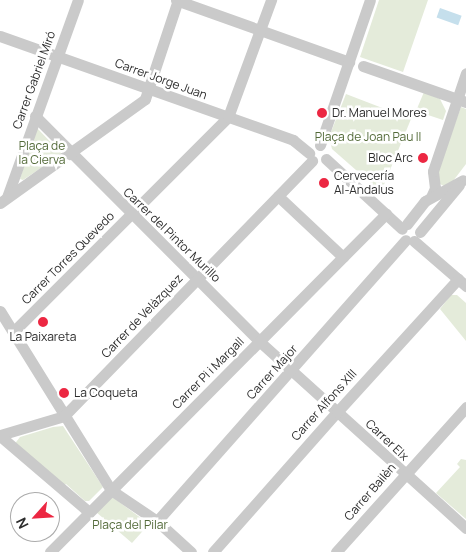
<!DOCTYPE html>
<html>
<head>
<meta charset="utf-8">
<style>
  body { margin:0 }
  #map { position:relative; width:466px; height:552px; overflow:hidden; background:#fff; font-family:Manrope,sans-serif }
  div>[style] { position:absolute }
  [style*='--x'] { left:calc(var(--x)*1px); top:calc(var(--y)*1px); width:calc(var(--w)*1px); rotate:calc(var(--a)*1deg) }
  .green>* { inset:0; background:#e4ebda }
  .water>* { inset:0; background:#c5dfec; transform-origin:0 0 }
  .minor>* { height:11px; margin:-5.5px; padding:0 5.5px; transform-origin:5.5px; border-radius:5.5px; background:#cacaca }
  .dots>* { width:14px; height:14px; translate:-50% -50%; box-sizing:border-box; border:2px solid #fff; border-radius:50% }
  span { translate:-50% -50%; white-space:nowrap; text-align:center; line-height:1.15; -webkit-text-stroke:5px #fff; paint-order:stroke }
  .street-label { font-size:12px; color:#2d2d2d }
  .poi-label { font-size:12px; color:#2d2d2d }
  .left { translate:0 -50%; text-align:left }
  .right { translate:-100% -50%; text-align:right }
  .park-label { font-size:12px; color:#536a39 }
  .north { position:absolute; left:10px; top:492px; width:50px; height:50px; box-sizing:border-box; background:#fff; border:1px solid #ababab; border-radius:50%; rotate:244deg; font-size:14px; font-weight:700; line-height:20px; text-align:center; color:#2d2d2d }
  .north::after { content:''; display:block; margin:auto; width:18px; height:22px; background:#ec2742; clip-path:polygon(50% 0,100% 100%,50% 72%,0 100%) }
</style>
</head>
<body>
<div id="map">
  <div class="green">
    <i style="clip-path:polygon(379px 0,428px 0,403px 72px,360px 57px)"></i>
    <i style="clip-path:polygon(424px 92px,440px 99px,446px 111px,443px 120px,416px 111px)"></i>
    <i style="clip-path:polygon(346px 94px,411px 119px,381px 192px,332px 149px,329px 137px)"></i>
    <i style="clip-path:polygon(461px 107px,466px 109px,466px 164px,450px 185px,444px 186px,438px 183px,436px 175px)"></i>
    <i style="clip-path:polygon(36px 127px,62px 154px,23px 180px,20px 179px)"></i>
    <i style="clip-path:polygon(451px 295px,457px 295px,466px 303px,466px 341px,440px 309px)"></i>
    <i style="clip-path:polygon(63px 426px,103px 487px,89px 501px,85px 501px,66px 484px,62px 487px,13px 446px,20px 437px,53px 427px)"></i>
    <i style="clip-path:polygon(461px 459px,466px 460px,466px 519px,436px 493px,460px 467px,457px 464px)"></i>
    <i style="clip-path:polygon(111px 496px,149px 524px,132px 543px,96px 512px)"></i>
  </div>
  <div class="water">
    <i style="left:440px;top:8px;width:23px;height:10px;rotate:20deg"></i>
  </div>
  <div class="minor">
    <i style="--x:176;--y:0;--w:184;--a:19.7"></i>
    <i style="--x:0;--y:36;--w:311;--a:19.5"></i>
    <i style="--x:293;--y:140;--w:21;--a:39"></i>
    <i style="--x:363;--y:66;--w:109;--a:19.3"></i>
    <i style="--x:35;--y:116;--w:317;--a:45.1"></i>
    <i style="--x:259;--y:341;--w:279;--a:42.1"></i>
    <i style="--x:320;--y:145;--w:153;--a:-71"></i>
    <i style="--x:326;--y:159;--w:103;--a:42.6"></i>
    <i style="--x:278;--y:196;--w:89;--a:43.2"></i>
    <i style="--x:7;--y:197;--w:209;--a:-70.2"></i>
    <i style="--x:431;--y:197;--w:10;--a:-66"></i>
    <i style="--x:435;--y:188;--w:17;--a:-97"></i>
    <i style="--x:433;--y:171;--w:103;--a:-71.4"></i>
    <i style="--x:0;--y:203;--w:178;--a:-35.6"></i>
    <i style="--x:145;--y:99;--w:104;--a:-71.6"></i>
    <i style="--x:407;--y:224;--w:29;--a:-52"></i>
    <i style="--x:425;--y:201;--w:43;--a:-28.9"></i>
    <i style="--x:420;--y:232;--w:61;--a:-50.3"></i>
    <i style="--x:414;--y:241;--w:69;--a:40.9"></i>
    <i style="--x:0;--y:311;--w:211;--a:58.2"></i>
    <i style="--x:111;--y:490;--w:55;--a:34"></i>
    <i style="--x:157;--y:521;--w:46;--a:42.4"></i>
    <i style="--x:13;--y:332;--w:304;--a:-45"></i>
    <i style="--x:228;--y:117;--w:125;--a:-69.8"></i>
    <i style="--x:0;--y:435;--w:67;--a:-16.5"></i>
    <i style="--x:64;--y:416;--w:356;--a:-45.8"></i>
    <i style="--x:0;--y:436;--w:117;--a:40.5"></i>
    <i style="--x:157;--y:521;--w:375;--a:-48.5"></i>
    <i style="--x:50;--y:552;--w:477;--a:-45.2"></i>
    <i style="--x:213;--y:552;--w:187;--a:-48.5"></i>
    <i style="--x:337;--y:412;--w:180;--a:-47.7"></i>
    <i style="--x:336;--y:552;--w:195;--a:-48.1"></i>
  </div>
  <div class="dots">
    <i style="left:322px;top:113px;background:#ec2742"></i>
    <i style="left:423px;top:158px;background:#ec2742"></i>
    <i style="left:324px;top:183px;background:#ec2742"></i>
    <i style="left:43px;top:322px;background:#ec2742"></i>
    <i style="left:64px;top:393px;background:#ec2742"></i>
  </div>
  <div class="street-label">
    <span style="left:161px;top:79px;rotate:20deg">Carrer Jorge Juan</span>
    <span style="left:34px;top:80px;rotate:-70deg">Carrer Gabriel Miró</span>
    <span style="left:172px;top:235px;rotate:44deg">Carrer del Pintor Murillo</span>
    <span style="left:68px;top:258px;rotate:-45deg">Carrer Torres Quevedo</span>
    <span style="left:142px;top:316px;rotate:-46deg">Carrer de Velàzquez</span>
    <span style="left:272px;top:372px;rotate:-48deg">Carrer Major</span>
    <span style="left:208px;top:373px;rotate:-45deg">Carrer Pi i Margall</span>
    <span style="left:324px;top:405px;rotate:-48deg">Carrer Alfons XIII</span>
    <span style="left:387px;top:440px;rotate:43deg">Carrer Elx</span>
    <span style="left:370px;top:492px;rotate:-49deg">Carrer Bailèn</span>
  </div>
  <div class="poi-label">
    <span class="left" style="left:332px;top:113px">Dr. Manuel Mores</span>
    <span class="right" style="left:413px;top:158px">Bloc Arc</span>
    <span class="left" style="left:334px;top:183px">Cervecería<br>Al-Andalus</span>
    <span style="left:43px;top:337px">La Paixareta</span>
    <span class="left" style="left:74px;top:393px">La Coqueta</span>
  </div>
  <div class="park-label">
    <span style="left:368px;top:137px">Plaça de Joan Pau II</span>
    <span style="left:42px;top:153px">Plaça de<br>la Cierva</span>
    <span style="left:130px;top:525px">Plaça del Pilar</span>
  </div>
  <div class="north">N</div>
</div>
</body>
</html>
